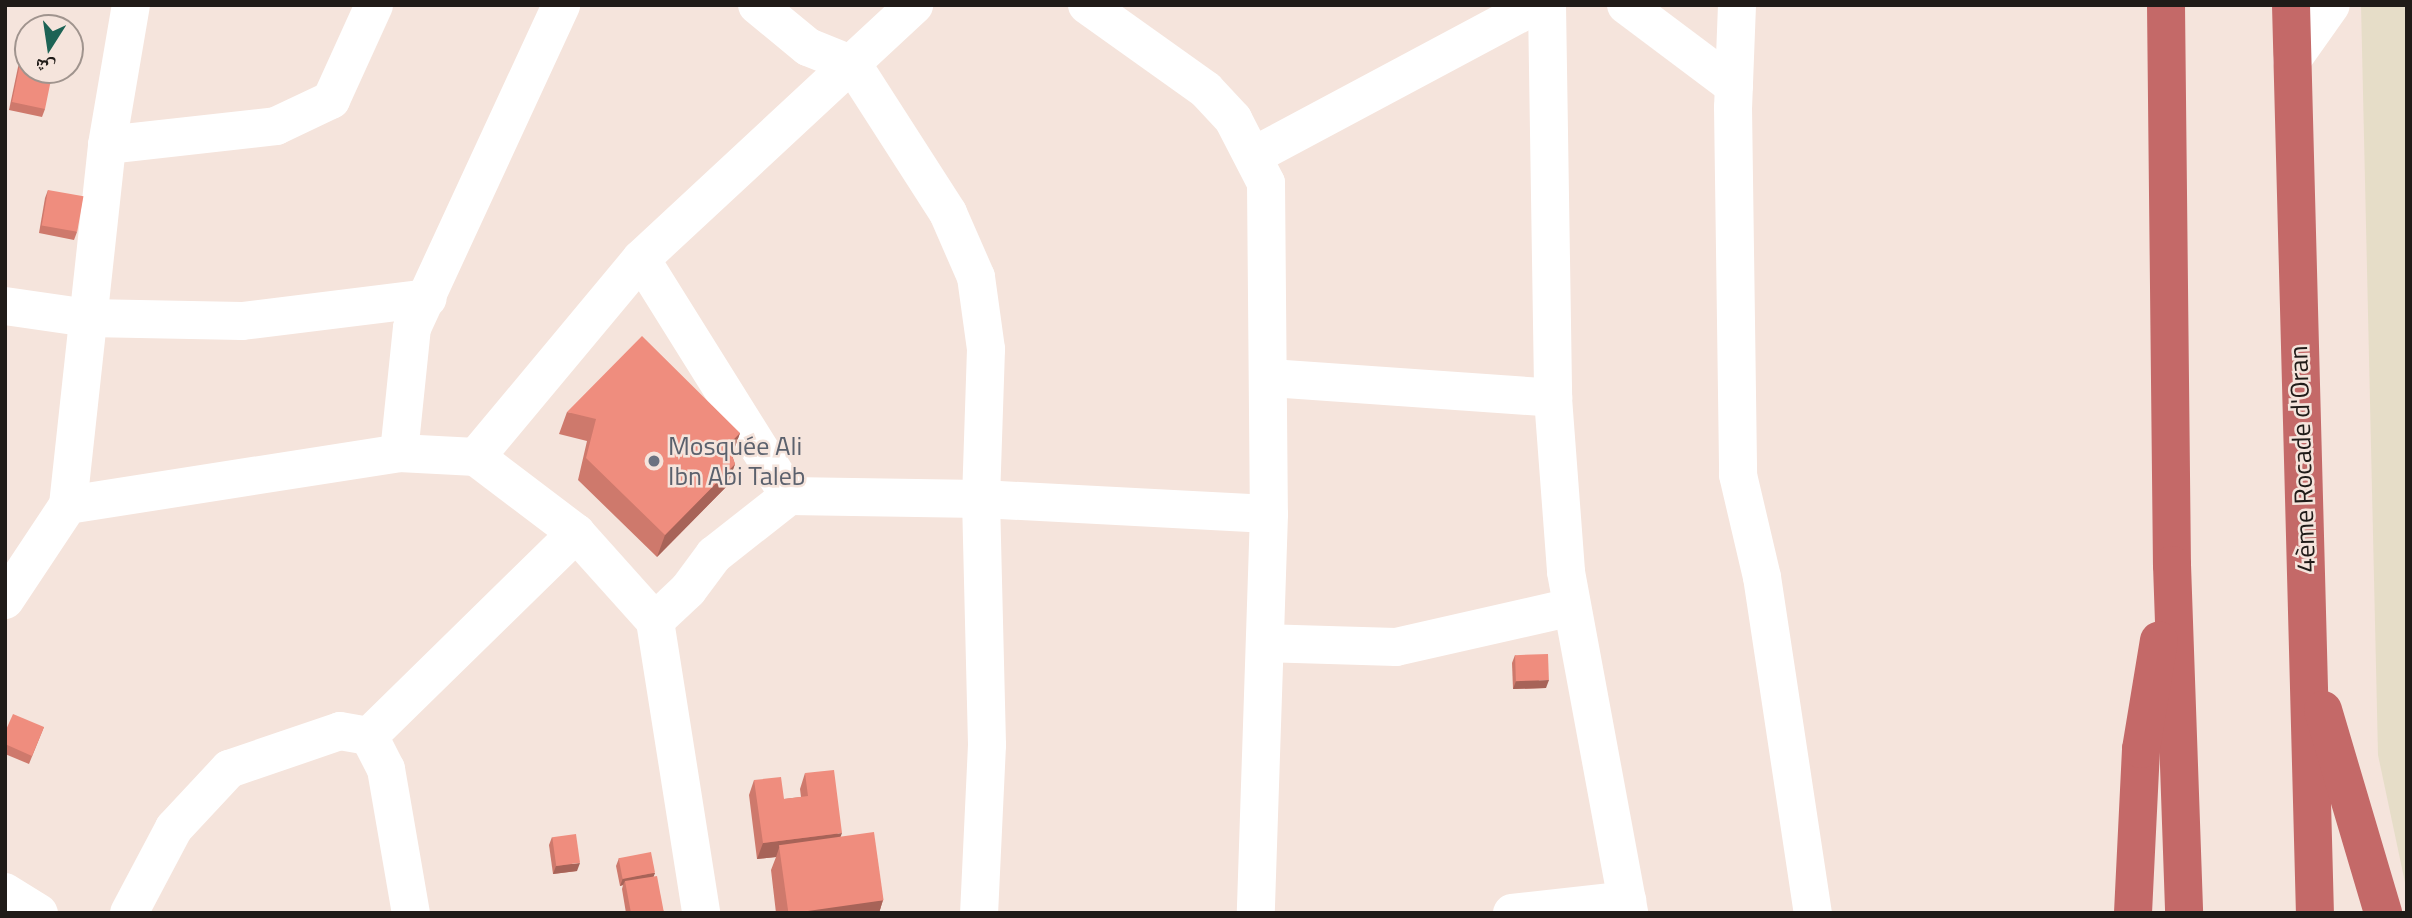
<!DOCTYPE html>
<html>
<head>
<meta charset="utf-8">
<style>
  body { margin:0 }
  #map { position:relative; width:2412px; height:918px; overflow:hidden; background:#f5e4dc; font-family:"Titillium Web","Noto Naskh Arabic",sans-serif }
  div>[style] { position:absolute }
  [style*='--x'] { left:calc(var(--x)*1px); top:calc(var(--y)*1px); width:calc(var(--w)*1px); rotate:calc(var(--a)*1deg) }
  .industrial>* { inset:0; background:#e6ddc8 }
  .minor>* { height:38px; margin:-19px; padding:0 19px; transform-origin:19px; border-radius:19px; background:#fff }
  .highway>* { height:38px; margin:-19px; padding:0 19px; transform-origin:19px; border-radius:19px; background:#c46968 }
  .wall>* { inset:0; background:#ce796c }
  .shaded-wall>* { inset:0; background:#a76358 }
  .building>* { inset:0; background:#ef8d7e; transform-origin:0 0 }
  .dots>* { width:19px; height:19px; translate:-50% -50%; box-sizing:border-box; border:4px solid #f5e4dc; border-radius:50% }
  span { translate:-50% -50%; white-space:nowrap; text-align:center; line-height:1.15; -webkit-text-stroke:5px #f5e4dc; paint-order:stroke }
  .worship-label { font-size:26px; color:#5b616d }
  .left { translate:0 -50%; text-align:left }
  .street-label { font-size:26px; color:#201b18 }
  .frame { position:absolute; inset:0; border:7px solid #201b18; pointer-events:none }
  .north { position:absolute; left:14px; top:14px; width:70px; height:70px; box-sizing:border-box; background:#f5e4dc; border:2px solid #a0948e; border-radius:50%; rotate:192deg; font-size:19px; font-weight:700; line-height:28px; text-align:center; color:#201b18 }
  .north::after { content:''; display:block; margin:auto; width:24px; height:32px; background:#1d6355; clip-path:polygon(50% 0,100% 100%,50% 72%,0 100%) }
</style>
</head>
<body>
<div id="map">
  <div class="industrial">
    <i style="clip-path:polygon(2361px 5px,2407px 5px,2407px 892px,2378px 755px)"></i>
  </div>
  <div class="minor">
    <i style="--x:757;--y:5;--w:66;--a:39.5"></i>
    <i style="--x:808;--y:47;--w:48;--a:21.8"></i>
    <i style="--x:853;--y:65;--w:176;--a:57.3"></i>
    <i style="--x:948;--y:213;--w:70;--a:66.4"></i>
    <i style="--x:976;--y:277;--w:73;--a:82.1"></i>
    <i style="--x:986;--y:349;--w:150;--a:91.9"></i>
    <i style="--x:981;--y:499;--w:246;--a:88.6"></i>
    <i style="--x:987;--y:745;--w:168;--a:92.7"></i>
    <i style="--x:1087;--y:5;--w:146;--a:35.5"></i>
    <i style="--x:1206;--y:90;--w:40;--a:47"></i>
    <i style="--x:1233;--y:119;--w:72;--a:62.7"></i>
    <i style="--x:1266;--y:183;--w:331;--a:89.5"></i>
    <i style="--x:1269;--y:514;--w:399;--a:91.9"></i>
    <i style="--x:1547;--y:5;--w:393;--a:89.1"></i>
    <i style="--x:1553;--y:398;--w:174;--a:85.7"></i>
    <i style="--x:1566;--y:572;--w:347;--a:79.5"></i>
    <i style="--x:1626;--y:5;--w:135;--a:36.9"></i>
    <i style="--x:1737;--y:5;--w:102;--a:92.2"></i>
    <i style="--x:1733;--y:107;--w:368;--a:89.2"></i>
    <i style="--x:1738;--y:475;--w:105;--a:76.8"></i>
    <i style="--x:1762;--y:577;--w:340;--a:81.4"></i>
    <i style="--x:2292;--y:60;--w:67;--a:-54.7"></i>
    <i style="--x:107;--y:145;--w:170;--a:-6.4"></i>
    <i style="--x:276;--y:126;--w:61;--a:-25.3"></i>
    <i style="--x:331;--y:100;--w:104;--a:-65.6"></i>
    <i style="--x:1255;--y:155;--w:319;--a:-28.1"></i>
    <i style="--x:641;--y:259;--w:279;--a:58"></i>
    <i style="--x:789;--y:496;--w:192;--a:0.9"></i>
    <i style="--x:981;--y:499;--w:288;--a:3"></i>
    <i style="--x:5;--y:306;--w:84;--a:8.2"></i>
    <i style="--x:88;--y:318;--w:154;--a:1.1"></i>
    <i style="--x:242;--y:321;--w:187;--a:-7"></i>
    <i style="--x:1270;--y:378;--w:284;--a:4"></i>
    <i style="--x:399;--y:453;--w:126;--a:-84.1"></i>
    <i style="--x:412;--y:328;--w:356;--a:-65.2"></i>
    <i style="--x:476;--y:457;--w:258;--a:-50.2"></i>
    <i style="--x:641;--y:259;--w:373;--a:-42.9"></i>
    <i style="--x:68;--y:505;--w:335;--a:-8.9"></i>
    <i style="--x:399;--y:453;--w:77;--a:3"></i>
    <i style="--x:476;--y:457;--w:126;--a:37.2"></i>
    <i style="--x:576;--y:533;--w:118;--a:48.1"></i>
    <i style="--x:655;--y:621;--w:296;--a:81"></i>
    <i style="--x:5;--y:600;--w:114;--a:-56.4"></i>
    <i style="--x:68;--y:505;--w:362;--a:-83.8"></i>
    <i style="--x:107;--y:145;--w:142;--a:-80.3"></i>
    <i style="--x:655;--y:621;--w:45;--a:-43.2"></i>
    <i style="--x:688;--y:590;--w:44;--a:-53.4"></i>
    <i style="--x:714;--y:555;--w:95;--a:-38.2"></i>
    <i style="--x:1265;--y:643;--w:131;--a:1.7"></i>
    <i style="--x:1396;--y:647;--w:180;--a:-12.8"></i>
    <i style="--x:369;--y:736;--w:290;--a:-44.4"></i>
    <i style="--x:5;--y:892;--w:40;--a:32"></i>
    <i style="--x:129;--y:913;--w:96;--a:-62.1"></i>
    <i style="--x:174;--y:828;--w:81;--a:-47"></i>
    <i style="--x:229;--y:769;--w:117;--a:-18.9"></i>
    <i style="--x:340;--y:731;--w:29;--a:10"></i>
    <i style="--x:369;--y:736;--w:37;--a:63"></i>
    <i style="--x:386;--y:769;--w:146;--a:80.2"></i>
    <i style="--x:1512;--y:913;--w:116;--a:-6.4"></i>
  </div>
  <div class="highway">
    <i style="--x:2166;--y:5;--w:560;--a:89.39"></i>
    <i style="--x:2172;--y:565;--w:348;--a:88"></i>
    <i style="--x:2291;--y:5;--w:908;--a:88.49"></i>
    <i style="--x:2323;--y:710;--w:212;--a:73.5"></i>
    <i style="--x:2133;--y:913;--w:164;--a:-87.2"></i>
    <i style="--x:2141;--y:749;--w:110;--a:-80.6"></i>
  </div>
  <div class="wall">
    <i style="clip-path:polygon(21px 59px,45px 109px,42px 117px,9px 110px,18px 67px)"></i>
    <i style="clip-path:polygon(48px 190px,77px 232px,74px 240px,39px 233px,45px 198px)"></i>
    <i style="clip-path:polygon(567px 412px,740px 433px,732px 455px,735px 464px,727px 486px,657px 557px,578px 480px,587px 441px,559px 434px)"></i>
    <i style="clip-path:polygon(1515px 655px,1546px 688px,1513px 689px,1512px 663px)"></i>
    <i style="clip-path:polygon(44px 727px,29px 764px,5px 754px,5px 732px)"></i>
    <i style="clip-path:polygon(805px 773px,840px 838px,883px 900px,879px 913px,776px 913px,771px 870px,776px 857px,757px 859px,749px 795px,754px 780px,784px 799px,801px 797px,800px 789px)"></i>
    <i style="clip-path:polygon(552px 837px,577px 871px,553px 874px,549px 845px)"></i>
    <i style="clip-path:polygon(619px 858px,655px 873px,653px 876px,664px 913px,626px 913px,622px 889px,623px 885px,620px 886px,616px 866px)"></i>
  </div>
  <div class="shaded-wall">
    <i style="clip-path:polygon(740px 433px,732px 455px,728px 445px)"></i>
    <i style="clip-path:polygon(735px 464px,727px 486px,657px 557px,665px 535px)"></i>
    <i style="clip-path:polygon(1549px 680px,1546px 688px,1513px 689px,1516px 681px)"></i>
    <i style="clip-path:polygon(842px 833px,836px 849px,779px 848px,776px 857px,757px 859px,763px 843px)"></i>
    <i style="clip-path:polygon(580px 863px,577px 871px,553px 874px,556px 866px)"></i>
    <i style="clip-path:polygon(655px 873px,652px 881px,625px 881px,623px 885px,620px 886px,623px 878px)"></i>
    <i style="clip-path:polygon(883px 900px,879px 913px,787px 913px,787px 911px)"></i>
  </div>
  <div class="building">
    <i style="clip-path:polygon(21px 59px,28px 60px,28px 70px,53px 70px,45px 109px,12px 102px)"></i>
    <i style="left:48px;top:190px;width:36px;height:36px;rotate:10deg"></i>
    <i style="clip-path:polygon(642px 336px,740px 433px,728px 445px,735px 464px,665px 535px,586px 458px,596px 419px,567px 412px)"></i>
    <i style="left:1548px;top:654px;width:26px;height:33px;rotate:88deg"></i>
    <i style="clip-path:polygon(13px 714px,44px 727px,32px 756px,5px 744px,5px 732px)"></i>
    <i style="clip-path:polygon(834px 770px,842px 833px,763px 843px,754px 780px,781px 777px,784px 799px,808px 796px,805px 773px)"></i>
    <i style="left:874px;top:832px;width:69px;height:96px;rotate:82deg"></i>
    <i style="left:576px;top:834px;width:29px;height:24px;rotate:82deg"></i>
    <i style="left:651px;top:852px;width:21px;height:33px;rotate:79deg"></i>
    <i style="clip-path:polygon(657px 876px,664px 913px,631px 913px,625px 881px)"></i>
  </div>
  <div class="dots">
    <i style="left:654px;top:461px;background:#6b7280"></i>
  </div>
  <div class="worship-label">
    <span class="left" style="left:668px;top:461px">Mosquée Ali<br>Ibn Abi Taleb</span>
  </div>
  <div class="street-label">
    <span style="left:2302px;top:459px;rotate:-92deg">4ème Rocade d'Oran</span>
  </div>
  <div class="frame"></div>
  <div class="north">ش</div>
</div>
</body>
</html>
